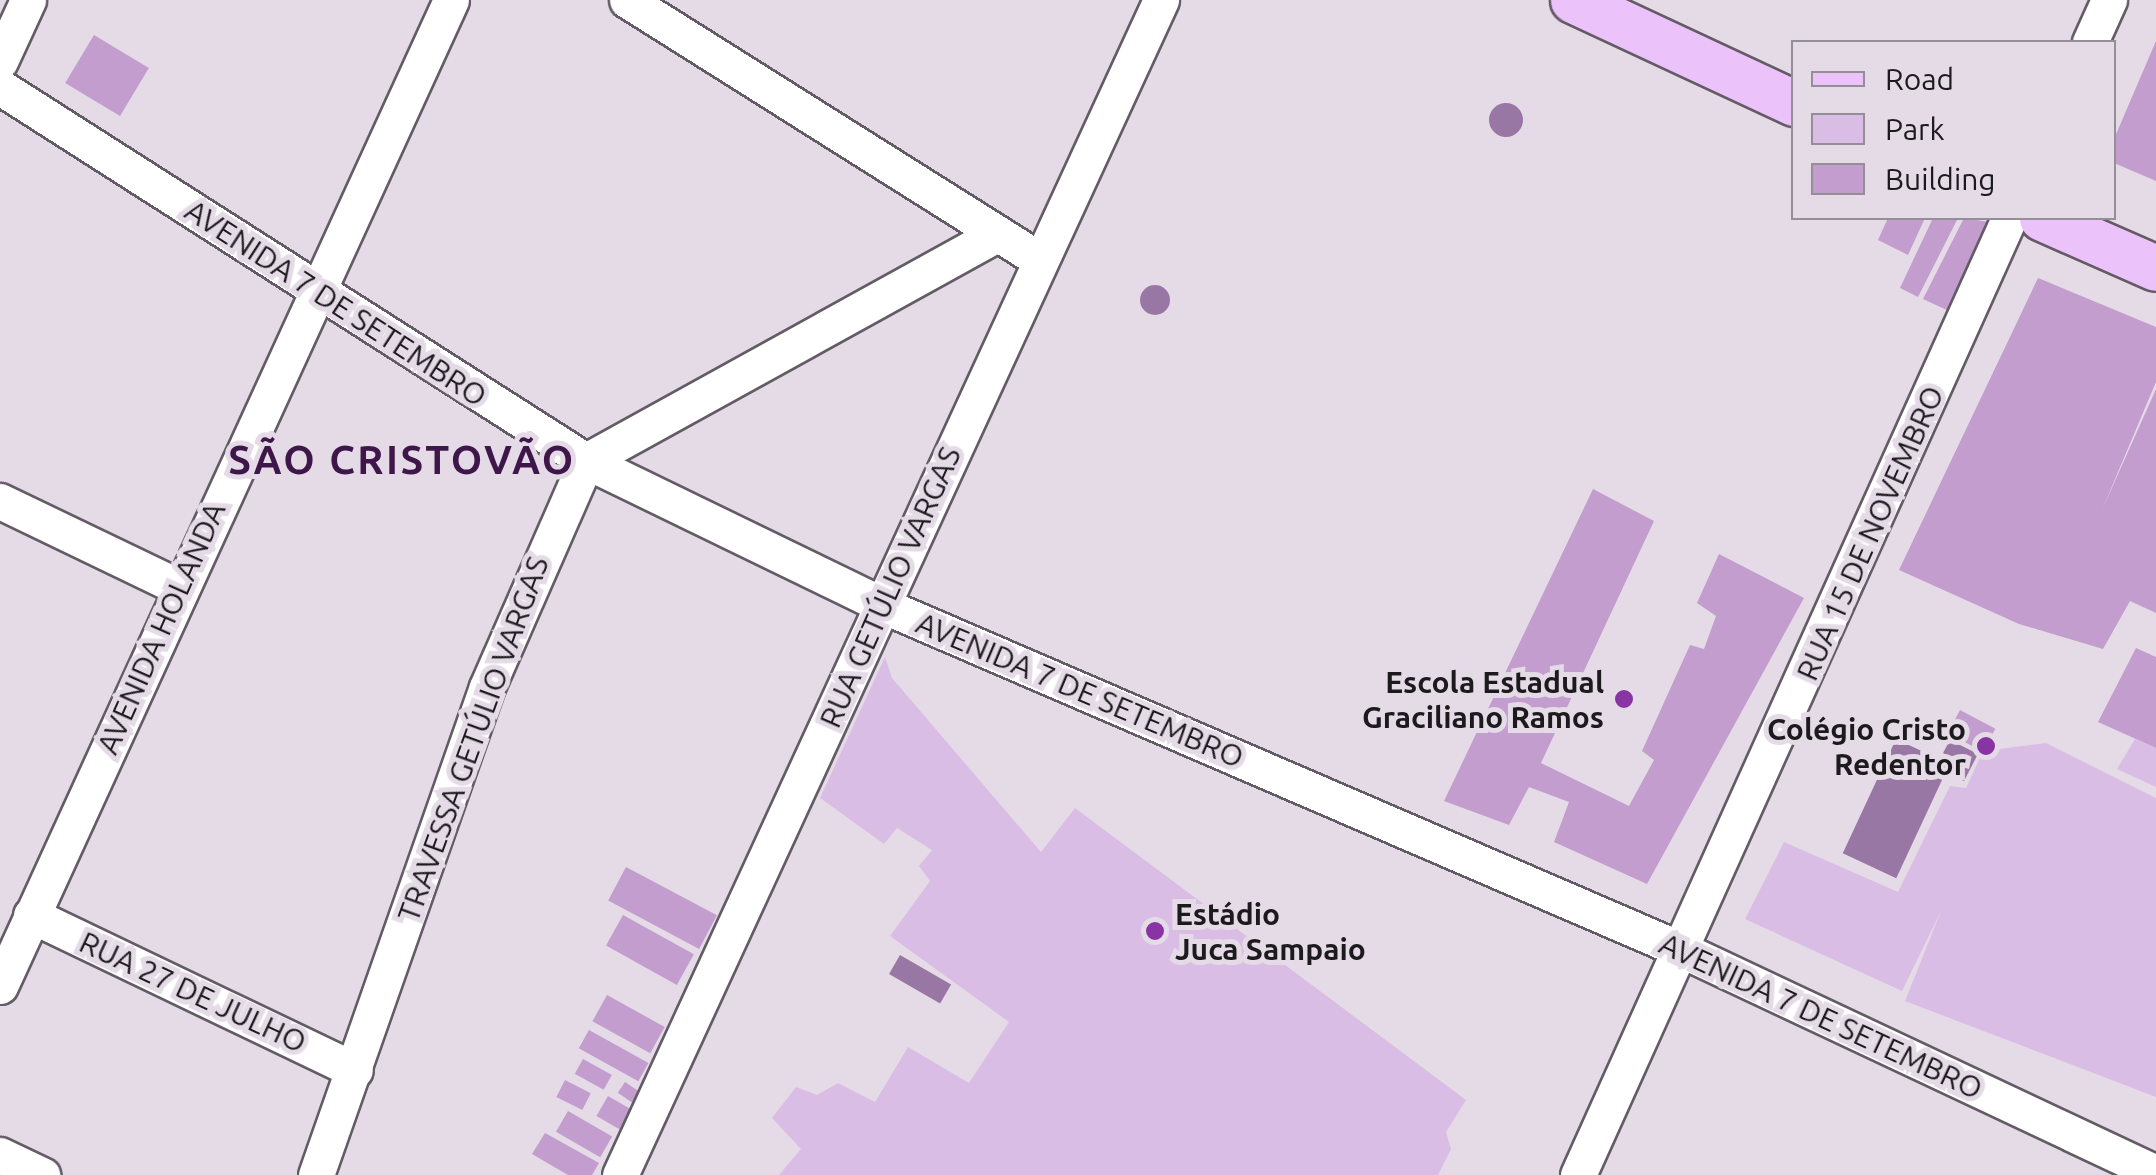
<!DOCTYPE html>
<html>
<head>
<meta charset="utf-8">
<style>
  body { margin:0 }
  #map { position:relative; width:2156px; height:1175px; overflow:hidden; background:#e4dbe7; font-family:Ubuntu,sans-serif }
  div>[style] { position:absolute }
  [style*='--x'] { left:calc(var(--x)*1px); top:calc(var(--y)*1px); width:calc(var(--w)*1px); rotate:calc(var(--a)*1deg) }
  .green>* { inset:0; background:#dabde5 }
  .water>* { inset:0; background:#9977a5; transform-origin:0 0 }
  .round { border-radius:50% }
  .building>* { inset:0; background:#c29dce; transform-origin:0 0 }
  .roads { filter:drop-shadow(2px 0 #635b65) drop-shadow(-2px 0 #635b65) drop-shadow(0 2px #635b65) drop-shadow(0 -2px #635b65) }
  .minor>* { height:35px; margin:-17.5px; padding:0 17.5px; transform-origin:17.5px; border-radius:17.5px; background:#fff }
  .major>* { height:45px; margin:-22.5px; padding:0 22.5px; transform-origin:22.5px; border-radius:22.5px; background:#ecc2fa }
  .dots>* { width:28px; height:28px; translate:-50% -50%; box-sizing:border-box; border:5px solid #e4dbe7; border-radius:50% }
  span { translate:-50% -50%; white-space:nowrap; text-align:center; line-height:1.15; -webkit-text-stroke:10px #e4dbe7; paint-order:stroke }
  .street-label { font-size:30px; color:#1d1a1e }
  .poi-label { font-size:30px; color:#1d1a1e; font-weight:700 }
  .right { translate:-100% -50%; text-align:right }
  .left { translate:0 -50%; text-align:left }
  .district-label { font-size:40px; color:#3e164a; font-weight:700; letter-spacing:2.5px }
  .legend { position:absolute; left:1791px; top:40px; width:325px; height:180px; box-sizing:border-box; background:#e4dbe7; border:2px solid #948e97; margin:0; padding:12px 18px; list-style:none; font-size:30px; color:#1d1a1e }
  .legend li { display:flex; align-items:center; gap:20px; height:50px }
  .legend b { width:50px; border:2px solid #948e97 }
</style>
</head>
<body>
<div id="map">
  <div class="green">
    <i style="clip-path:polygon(885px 657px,892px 678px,1041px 852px,1075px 808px,1466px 1100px,1446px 1132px,1451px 1149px,1438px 1175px,779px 1175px,801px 1149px,772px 1118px,796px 1087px,817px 1095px,838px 1083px,875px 1102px,908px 1047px,969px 1083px,1009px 1022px,890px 936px,930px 881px,919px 866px,932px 850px,897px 828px,884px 844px,820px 798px)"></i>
    <i style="clip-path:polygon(2135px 739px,2156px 748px,2156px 787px,2117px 769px)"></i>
    <i style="clip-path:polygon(2046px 743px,2156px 798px,2156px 1097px,1905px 1001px,1941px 911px,1902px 991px,1745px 919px,1784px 842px,1898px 892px,1950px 786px,1966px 788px,1983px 751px)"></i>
  </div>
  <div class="water">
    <i class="round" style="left:1489px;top:103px;width:34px;height:34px"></i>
    <i class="round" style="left:1140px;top:285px;width:30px;height:30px"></i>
    <i style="left:1896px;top:739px;width:59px;height:126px;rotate:25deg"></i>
    <i style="clip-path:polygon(1950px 740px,1978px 754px,1964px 781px,1951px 775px,1958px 761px,1943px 753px)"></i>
    <i style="left:900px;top:955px;width:59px;height:22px;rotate:30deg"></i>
  </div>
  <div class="building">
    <i style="left:94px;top:35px;width:64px;height:56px;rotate:31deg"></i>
    <i style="clip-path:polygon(2156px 41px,2156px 181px,2114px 163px,2114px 139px)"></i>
    <i style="clip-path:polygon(1888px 218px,1925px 218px,1908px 255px,1878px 240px)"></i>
    <i style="clip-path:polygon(1933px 218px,1958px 218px,1918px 297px,1900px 288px)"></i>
    <i style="clip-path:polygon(1964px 218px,1995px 223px,1949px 311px,1923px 299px)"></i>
    <i style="clip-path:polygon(2038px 278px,2156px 327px,2156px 382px,2102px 510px,2156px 389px,2156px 613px,2130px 601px,2103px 649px,2019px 624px,1899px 570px)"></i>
    <i style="clip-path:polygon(1593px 489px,1654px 521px,1541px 763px,1629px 806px,1654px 760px,1642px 751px,1690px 645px,1704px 649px,1716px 616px,1697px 603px,1719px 554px,1804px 598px,1647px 884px,1554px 842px,1569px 802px,1529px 787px,1509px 825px,1444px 801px)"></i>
    <i style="clip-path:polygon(2136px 648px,2156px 657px,2156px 748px,2098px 722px)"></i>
    <i style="left:1960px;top:710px;width:40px;height:26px;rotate:28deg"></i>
    <i style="left:626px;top:867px;width:103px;height:38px;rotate:28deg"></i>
    <i style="left:623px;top:915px;width:81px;height:35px;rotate:29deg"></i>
    <i style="left:607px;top:995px;width:66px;height:30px;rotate:29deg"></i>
    <i style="left:589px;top:1030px;width:68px;height:21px;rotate:29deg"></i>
    <i style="left:583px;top:1059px;width:33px;height:17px;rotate:29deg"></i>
    <i style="left:565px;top:1080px;width:29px;height:19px;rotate:27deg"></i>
    <i style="left:625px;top:1082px;width:27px;height:13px;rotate:34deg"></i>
    <i style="left:608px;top:1096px;width:34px;height:23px;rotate:30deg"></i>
    <i style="left:568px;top:1111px;width:51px;height:24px;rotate:30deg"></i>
    <i style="clip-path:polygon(545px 1133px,599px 1163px,592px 1175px,568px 1175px,532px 1154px)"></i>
  </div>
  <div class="roads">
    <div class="minor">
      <i style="--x:627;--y:0;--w:487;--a:32.2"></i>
      <i style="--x:2090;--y:42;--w:46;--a:-65.7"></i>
      <i style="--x:0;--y:61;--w:67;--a:-65.3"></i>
      <i style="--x:0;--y:87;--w:695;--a:32.55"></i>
      <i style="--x:586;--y:461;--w:329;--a:25.9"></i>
      <i style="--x:882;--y:605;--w:871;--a:23.33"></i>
      <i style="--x:1682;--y:950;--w:524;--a:25.2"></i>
      <i style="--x:0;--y:501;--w:199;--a:25.7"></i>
      <i style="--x:31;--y:915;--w:359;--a:25.6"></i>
      <i style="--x:0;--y:986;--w:1084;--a:-65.42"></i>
      <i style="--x:0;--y:1155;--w:47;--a:25.5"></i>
      <i style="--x:316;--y:1175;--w:517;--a:-70.69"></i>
      <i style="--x:487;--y:687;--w:247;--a:-66.3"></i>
      <i style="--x:586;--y:461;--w:463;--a:-28.9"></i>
      <i style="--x:620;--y:1175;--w:1294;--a:-65.28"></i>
      <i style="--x:1578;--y:1175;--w:1050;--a:-65.75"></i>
    </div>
    <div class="major">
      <i style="--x:1573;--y:0;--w:244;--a:25"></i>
      <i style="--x:2042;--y:218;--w:124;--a:23.7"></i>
    </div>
  </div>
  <div class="dots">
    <i style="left:1624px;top:699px;background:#8834a2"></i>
    <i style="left:1986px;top:746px;background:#8834a2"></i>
    <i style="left:1155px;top:931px;background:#8834a2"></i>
  </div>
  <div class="street-label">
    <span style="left:336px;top:303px;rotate:33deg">AVENIDA 7 DE SETEMBRO</span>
    <span style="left:1870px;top:533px;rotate:-66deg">RUA 15 DE NOVEMBRO</span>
    <span style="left:890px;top:587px;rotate:-66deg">RUA GETÚLIO VARGAS</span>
    <span style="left:161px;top:628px;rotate:-66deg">AVENIDA HOLANDA</span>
    <span style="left:1080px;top:690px;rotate:23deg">AVENIDA 7 DE SETEMBRO</span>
    <span style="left:473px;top:739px;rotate:-70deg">TRAVESSA GETÚLIO VARGAS</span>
    <span style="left:193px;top:992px;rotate:25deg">RUA 27 DE JULHO</span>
    <span style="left:1821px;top:1016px;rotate:25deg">AVENIDA 7 DE SETEMBRO</span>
  </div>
  <div class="poi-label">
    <span class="right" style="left:1604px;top:699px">Escola Estadual<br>Graciliano Ramos</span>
    <span class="right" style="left:1966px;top:746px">Colégio Cristo<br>Redentor</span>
    <span class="left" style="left:1175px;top:931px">Estádio<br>Juca Sampaio</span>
  </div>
  <div class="district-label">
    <span style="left:402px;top:460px">SÃO CRISTOVÃO</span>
  </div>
  <ul class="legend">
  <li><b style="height:12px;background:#ecc2fa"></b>Road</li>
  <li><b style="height:28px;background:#dabde5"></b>Park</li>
  <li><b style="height:28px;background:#c29dce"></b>Building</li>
  </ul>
</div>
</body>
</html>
